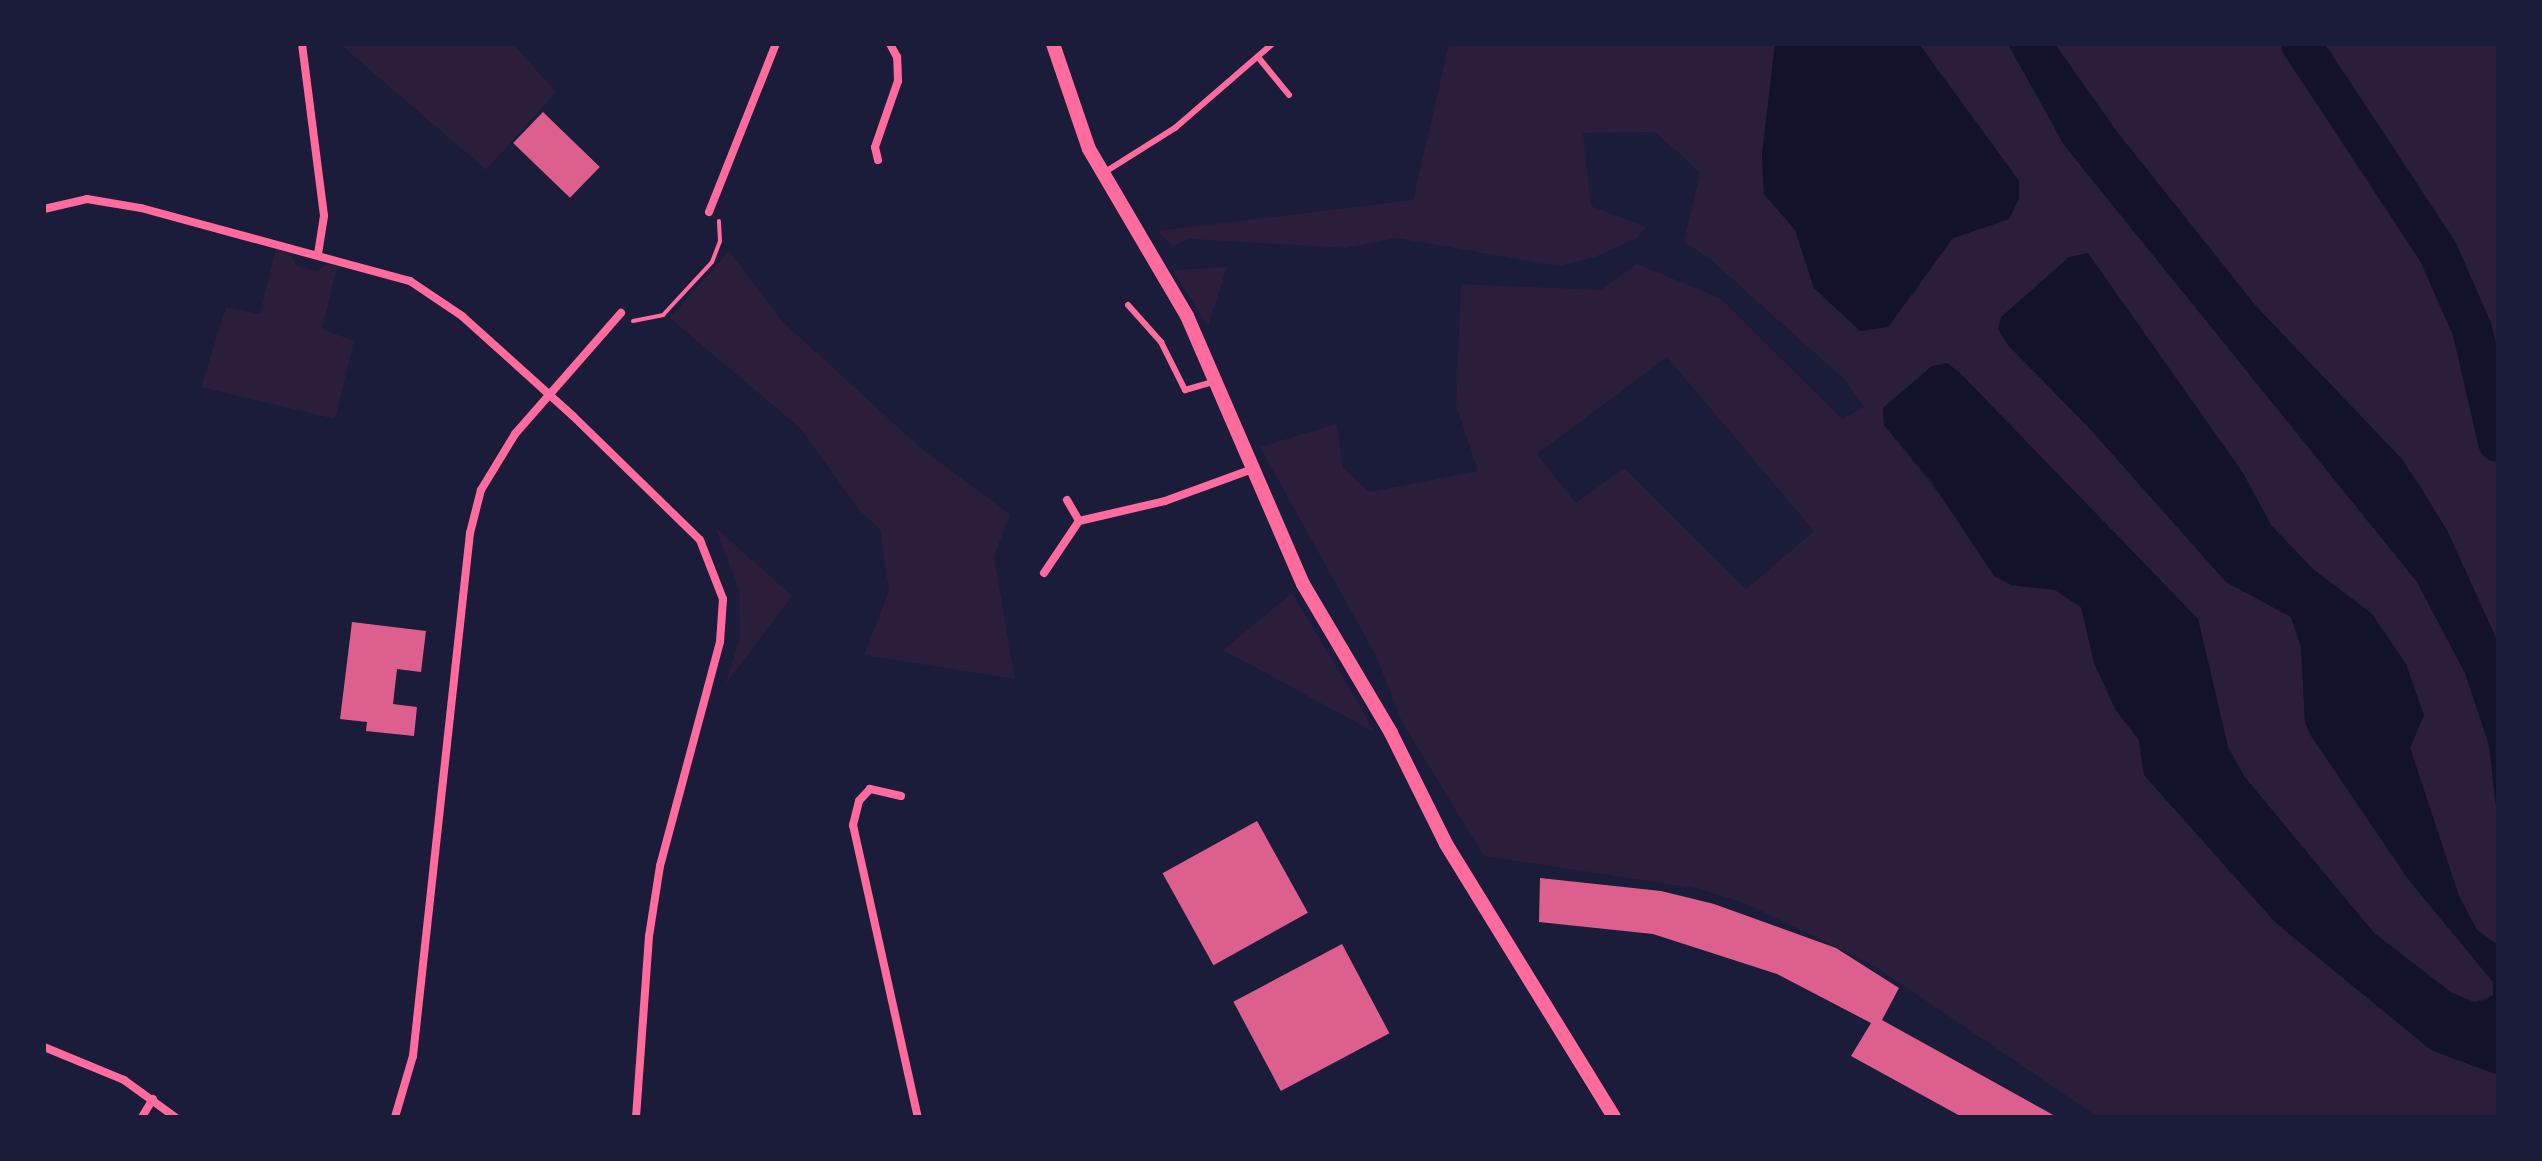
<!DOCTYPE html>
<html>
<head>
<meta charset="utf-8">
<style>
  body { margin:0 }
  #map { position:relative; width:2542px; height:1161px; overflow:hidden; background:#1b1b3a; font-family:"Source Sans 3",sans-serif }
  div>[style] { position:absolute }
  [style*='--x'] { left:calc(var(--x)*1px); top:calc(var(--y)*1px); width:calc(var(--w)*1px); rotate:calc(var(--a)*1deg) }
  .green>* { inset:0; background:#2a1e3b }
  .water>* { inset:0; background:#12122b }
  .river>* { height:40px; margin:-20px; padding:0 20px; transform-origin:20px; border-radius:20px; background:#12122b }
  .building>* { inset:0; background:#dd5f8e; transform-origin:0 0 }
  .path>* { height:4px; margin:-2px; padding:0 2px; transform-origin:2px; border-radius:2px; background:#ff6b9d }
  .service>* { height:6px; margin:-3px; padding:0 3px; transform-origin:3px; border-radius:3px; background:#ff6b9d }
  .minor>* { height:8px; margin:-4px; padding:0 4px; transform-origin:4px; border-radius:4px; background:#ff6b9d }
  .tertiary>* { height:14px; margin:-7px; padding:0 7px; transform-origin:7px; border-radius:7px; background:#ff6b9d }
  span { translate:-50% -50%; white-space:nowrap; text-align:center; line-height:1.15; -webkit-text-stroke:6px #1b1b3a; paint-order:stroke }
  .frame { position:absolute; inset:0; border:46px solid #1b1b3a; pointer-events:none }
</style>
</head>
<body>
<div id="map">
  <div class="green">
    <i style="clip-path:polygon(340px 44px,513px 44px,556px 92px,486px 170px)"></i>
    <i style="clip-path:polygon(evenodd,1449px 44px,1775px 44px,1762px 155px,1764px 194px,1795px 230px,1814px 288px,1914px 295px,1930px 264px,1953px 238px,2009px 219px,2019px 199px,2019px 181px,1919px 44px,2008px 44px,2065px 145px,2417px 582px,2465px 673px,2489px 745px,2498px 824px,2498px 945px,2477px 930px,2459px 896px,2410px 747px,2424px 715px,2372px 614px,2314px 570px,2270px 525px,2243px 473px,2088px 254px,2001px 317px,1998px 329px,2007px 344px,2091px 430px,2226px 582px,2291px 617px,2301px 647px,2305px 723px,2408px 879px,2493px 982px,2493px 995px,2474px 1002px,2452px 993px,2374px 933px,2244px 776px,2228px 747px,2198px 619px,1960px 373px,1932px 366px,1883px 408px,1884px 425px,2011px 585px,2055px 590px,2081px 608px,2115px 709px,2139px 740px,2144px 775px,2276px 923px,2431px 1050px,2498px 1075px,2498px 1117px,2098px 1117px,1873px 965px,1747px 904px,1700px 889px,1484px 856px,1402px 722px,1376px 656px,1260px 447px,1337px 424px,1343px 468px,1369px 492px,1478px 471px,1456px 405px,1461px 284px,1601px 290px,1637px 264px,1720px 298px,1842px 419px,1864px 407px,1844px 379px,1709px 258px,1684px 242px,1700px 172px,1655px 132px,1583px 133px,1591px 206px,1646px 227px,1637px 238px,1595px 257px,1558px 266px,1397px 238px,1346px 248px,1190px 239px,1173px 246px,1157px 231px,1413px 200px,1449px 44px,1667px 357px,1814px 531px,1746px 589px,1624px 468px,1576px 503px,1537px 454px,1667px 357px)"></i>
    <i style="clip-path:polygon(2037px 44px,2498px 44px,2498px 703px,2445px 564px)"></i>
    <i style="clip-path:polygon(276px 249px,291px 254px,296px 266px,317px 271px,328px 264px,337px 267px,322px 329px,354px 341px,335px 419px,201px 387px,226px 307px,260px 314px)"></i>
    <i style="clip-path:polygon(729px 251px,783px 322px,923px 450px,1010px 514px,994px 557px,1015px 679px,864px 655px,889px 591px,880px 529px,860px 511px,801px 429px,670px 318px)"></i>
    <i style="clip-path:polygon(1227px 267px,1208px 327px,1173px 270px)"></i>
    <i style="clip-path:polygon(715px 527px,792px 596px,725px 685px,740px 638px,739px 589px)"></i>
    <i style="clip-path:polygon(1292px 593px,1364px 713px,1374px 732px,1223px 650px)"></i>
  </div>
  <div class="water">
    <i style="clip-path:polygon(1775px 44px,1919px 44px,2019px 181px,2019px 199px,2009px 219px,1953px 238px,1888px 327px,1860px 331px,1814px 288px,1795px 230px,1764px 194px,1762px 155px)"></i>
    <i style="clip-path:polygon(2008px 44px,2055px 44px,2118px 133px,2256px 306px,2401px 458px,2423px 491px,2448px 532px,2498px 642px,2498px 824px,2489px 745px,2465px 673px,2417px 582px,2064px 145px)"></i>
    <i style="clip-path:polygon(2088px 253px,2243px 473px,2271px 525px,2314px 570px,2372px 614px,2406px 664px,2424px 715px,2410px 748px,2459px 896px,2477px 930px,2498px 945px,2498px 1075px,2431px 1050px,2276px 923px,2144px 775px,2139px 740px,2115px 709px,2094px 663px,2081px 607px,2055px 590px,2011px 585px,1994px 576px,1931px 481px,1884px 425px,1883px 408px,1932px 366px,1947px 363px,1960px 373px,2198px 619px,2228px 747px,2244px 776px,2374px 933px,2452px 993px,2474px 1002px,2486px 1000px,2493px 995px,2493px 982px,2408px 879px,2311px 736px,2305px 723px,2301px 647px,2291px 617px,2226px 582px,2091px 430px,2007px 344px,1998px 329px,2001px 317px,2069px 257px)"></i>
  </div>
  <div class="river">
    <i style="--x:2301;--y:44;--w:249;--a:56.6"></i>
    <i style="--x:2438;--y:252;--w:84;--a:66.2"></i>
    <i style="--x:2472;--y:329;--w:116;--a:77"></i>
  </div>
  <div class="building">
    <i style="left:543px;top:112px;width:79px;height:43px;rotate:44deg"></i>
    <i style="clip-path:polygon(352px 622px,426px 631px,421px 672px,397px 669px,393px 704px,417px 707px,414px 736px,366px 731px,367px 722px,340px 719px)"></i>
    <i style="left:1257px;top:821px;width:105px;height:108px;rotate:61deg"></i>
    <i style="clip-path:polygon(1540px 878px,1661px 891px,1714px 904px,1836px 948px,1899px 988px,1882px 1020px,2057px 1117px,1962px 1117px,1851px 1056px,1871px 1023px,1777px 974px,1653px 934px,1539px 922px)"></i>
    <i style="left:1342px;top:944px;width:101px;height:123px;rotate:62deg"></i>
  </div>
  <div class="path">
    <i style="--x:633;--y:321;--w:31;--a:-11"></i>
    <i style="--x:663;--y:315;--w:72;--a:-47.2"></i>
    <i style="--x:712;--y:262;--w:22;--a:-69"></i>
    <i style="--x:720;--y:241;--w:20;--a:-93"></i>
  </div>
  <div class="service">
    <i style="--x:1258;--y:57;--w:49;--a:50.8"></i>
    <i style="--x:1105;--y:172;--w:83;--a:-32.2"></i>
    <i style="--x:1175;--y:128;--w:128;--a:-40.9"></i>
    <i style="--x:1128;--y:305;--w:50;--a:48.3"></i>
    <i style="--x:1161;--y:342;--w:54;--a:63.4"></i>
    <i style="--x:1185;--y:390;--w:29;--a:-16"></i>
  </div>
  <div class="minor">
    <i style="--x:302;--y:44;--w:173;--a:82.7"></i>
    <i style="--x:324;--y:216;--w:37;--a:99"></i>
    <i style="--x:878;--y:160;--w:13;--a:-103"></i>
    <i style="--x:875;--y:147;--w:70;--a:-70.8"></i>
    <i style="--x:898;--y:81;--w:24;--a:-92"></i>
    <i style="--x:897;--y:57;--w:15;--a:-118"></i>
    <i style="--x:44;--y:209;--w:44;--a:-13.1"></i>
    <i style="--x:87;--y:199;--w:55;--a:9.5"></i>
    <i style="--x:141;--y:208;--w:279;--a:15.2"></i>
    <i style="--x:410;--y:281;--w:63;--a:33.9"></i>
    <i style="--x:462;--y:316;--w:149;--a:42"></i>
    <i style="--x:573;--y:416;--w:177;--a:44.3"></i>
    <i style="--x:700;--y:540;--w:63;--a:68.7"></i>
    <i style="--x:723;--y:599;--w:43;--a:94"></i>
    <i style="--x:720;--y:642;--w:232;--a:105"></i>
    <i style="--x:660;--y:866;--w:71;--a:98.9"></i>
    <i style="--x:649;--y:936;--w:181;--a:94.1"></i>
    <i style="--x:709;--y:212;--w:181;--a:-68.3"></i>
    <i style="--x:1067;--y:500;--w:24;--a:60"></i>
    <i style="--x:1044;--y:573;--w:63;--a:-56.1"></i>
    <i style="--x:1079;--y:521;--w:88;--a:-13.1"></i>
    <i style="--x:1165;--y:501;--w:94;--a:-20"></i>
    <i style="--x:901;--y:796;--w:32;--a:-167"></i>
    <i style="--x:870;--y:789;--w:16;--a:133"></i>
    <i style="--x:859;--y:801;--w:25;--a:104"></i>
    <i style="--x:853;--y:825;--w:299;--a:77.5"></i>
    <i style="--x:44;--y:1047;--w:87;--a:22.4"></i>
    <i style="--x:124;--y:1080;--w:63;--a:36"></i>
    <i style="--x:142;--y:1117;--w:21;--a:-59"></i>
    <i style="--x:395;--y:1117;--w:64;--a:-73.6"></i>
    <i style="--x:413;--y:1056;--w:526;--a:-83.78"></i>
    <i style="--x:470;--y:533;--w:44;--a:-75.7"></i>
    <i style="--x:481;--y:490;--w:66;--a:-58.7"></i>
    <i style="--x:515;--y:434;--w:161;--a:-48.8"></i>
  </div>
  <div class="tertiary">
    <i style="--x:1053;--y:44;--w:111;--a:71.1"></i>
    <i style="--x:1089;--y:149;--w:194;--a:59.6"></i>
    <i style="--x:1187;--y:316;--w:292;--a:66.6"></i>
    <i style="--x:1303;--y:584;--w:173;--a:59.4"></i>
    <i style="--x:1391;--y:733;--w:124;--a:63.6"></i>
    <i style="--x:1446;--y:844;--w:321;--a:58.4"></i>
  </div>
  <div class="frame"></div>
</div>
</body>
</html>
